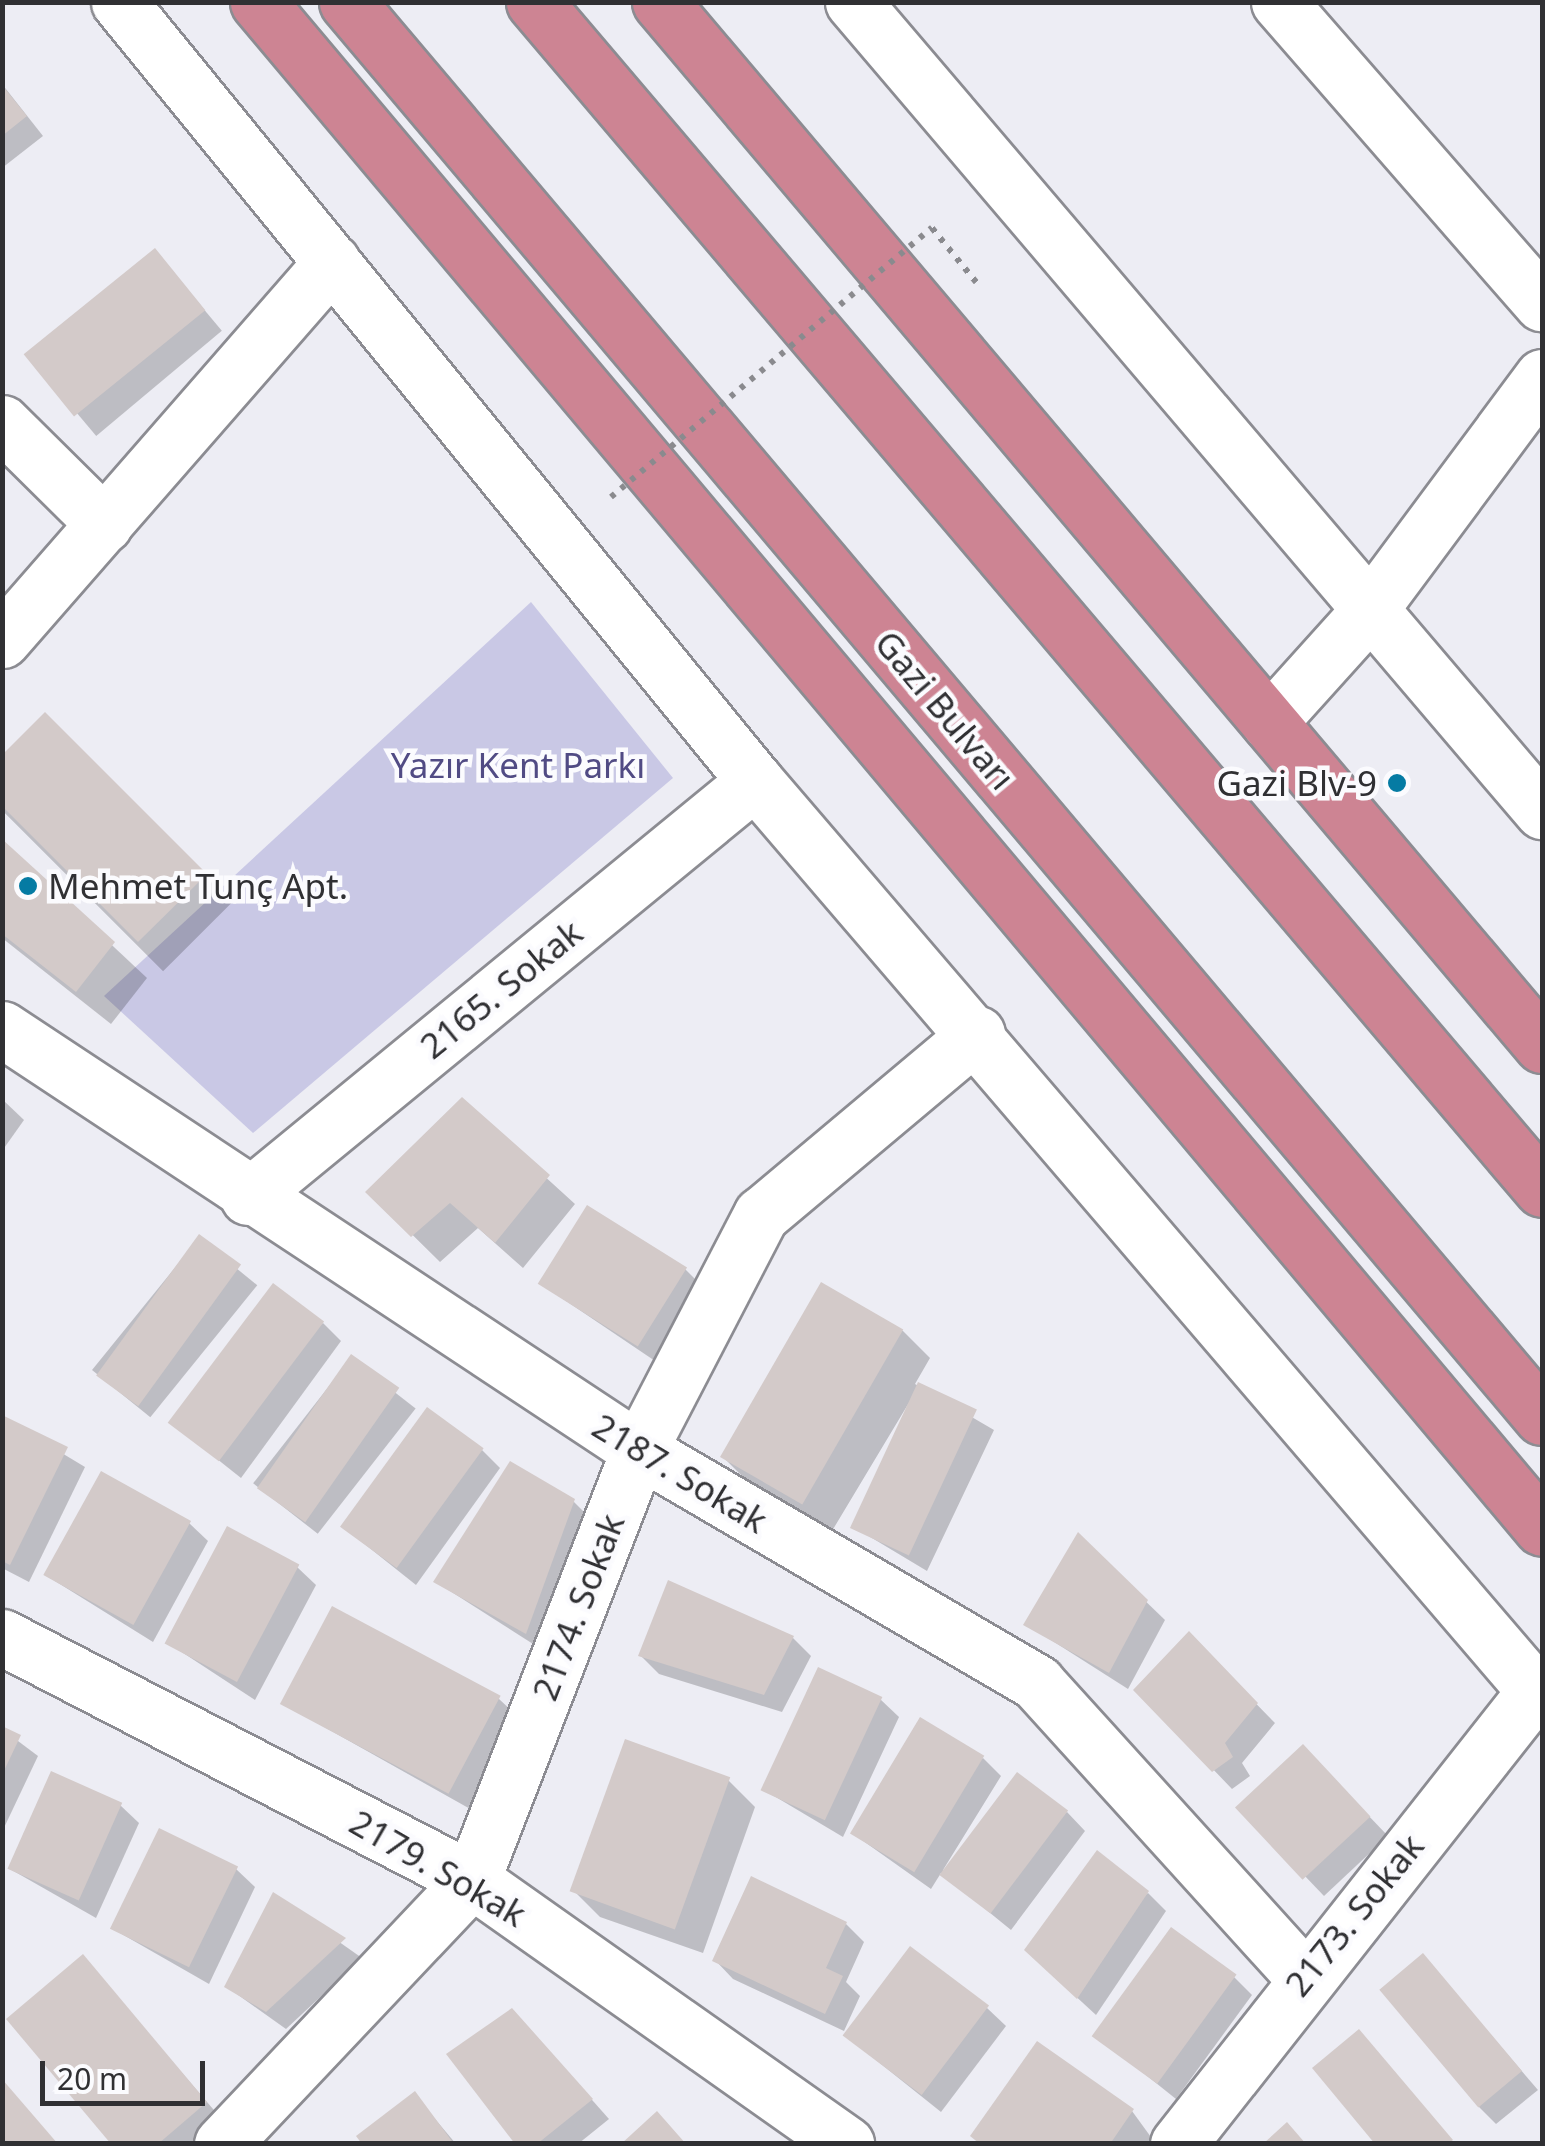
<!DOCTYPE html>
<html>
<head>
<meta charset="utf-8">
<style>
  body { margin:0 }
  #map { position:relative; width:1545px; height:2146px; overflow:hidden; background:#ededf4; font-family:"Noto Sans",sans-serif }
  div>[style] { position:absolute }
  [style*='--x'] { left:calc(var(--x)*1px); top:calc(var(--y)*1px); width:calc(var(--w)*1px); rotate:calc(var(--a)*1deg) }
  .green>* { inset:0; background:#c9c8e5 }
  .shadow>* { inset:0; background:#0003; transform-origin:0 0 }
  .building>* { inset:0; background:#d3cac9; transform-origin:0 0 }
  .path>* { height:6px; margin-top:-3px; transform-origin:0; background:repeating-linear-gradient(90deg,#8a8a8e 0 5px,transparent 0 13px) }
  .roads { filter:drop-shadow(2px 0 #8c8c92) drop-shadow(-2px 0 #8c8c92) drop-shadow(0 2px #8c8c92) drop-shadow(0 -2px #8c8c92) }
  .minor>* { height:55px; margin:-27.5px; padding:0 27.5px; transform-origin:27.5px; border-radius:27.5px; background:#fff }
  .highway>* { height:55px; margin:-27.5px; padding:0 27.5px; transform-origin:27.5px; border-radius:27.5px; background:#cd8493 }
  .path-bridge>* { height:6px; margin-top:-3px; transform-origin:0; background:repeating-linear-gradient(90deg,#8a8a8e 0 5px,transparent 0 13px) }
  .dots>* { width:28px; height:28px; translate:-50% -50%; box-sizing:border-box; border:5px solid #fbfbfe; border-radius:50% }
  span { translate:-50% -50%; white-space:nowrap; text-align:center; line-height:1.15; -webkit-text-stroke:9px #fbfbfe; paint-order:stroke }
  .street-label { font-size:35px; color:#303033 }
  .park-label { font-size:35px; color:#514b84 }
  .poi-label { font-size:35px; color:#303033 }
  .right { translate:-100% -50%; text-align:right }
  .left { translate:0 -50%; text-align:left }
  .frame { position:absolute; inset:0; border:5px solid #303033; pointer-events:none }
  .scale { position:absolute; left:40px; top:2061px; width:165px; height:45px; box-sizing:border-box; border:5px solid #303033; border-top:0; padding-left:12px; font-size:30px; line-height:35px; white-space:nowrap; color:#303033; -webkit-text-stroke:8px #fbfbfe; paint-order:stroke }
</style>
</head>
<body>
<div id="map">
  <div class="green">
    <i style="clip-path:polygon(531px 602px,673px 778px,253px 1133px,104px 996px)"></i>
  </div>
  <div class="shadow">
    <i style="clip-path:polygon(2px 84px,43px 136px,2px 168px)"></i>
    <i style="left:155px;top:251px;width:104px;height:164px;rotate:50deg"></i>
    <i style="left:45px;top:716px;width:264px;height:97px;rotate:45deg"></i>
    <i style="clip-path:polygon(2px 842px,147px 978px,111px 1024px,2px 938px)"></i>
    <i style="clip-path:polygon(2px 1099px,24px 1120px,2px 1151px)"></i>
    <i style="clip-path:polygon(462px 1101px,575px 1204px,523px 1268px,478px 1228px,440px 1262px,369px 1192px)"></i>
    <i style="left:199px;top:1238px;width:75px;height:170px;rotate:39deg"></i>
    <i style="clip-path:polygon(685px 1269px,704px 1288px,658px 1363px,541px 1284px)"></i>
    <i style="clip-path:polygon(822px 1285px,903px 1331px,930px 1358px,915px 1384px,994px 1430px,927px 1571px,852px 1526px,916px 1391px,832px 1531px,751px 1485px,724px 1458px)"></i>
    <i style="clip-path:polygon(323px 1323px,341px 1341px,241px 1478px,173px 1424px)"></i>
    <i style="left:351px;top:1358px;width:82px;height:159px;rotate:38deg"></i>
    <i style="clip-path:polygon(2px 1417px,85px 1467px,29px 1582px,2px 1568px)"></i>
    <i style="clip-path:polygon(482px 1450px,500px 1468px,416px 1585px,342px 1526px)"></i>
    <i style="clip-path:polygon(573px 1501px,592px 1520px,544px 1651px,436px 1582px)"></i>
    <i style="clip-path:polygon(189px 1523px,208px 1541px,153px 1642px,47px 1576px)"></i>
    <i style="clip-path:polygon(1078px 1536px,1165px 1620px,1128px 1689px,1026px 1624px)"></i>
    <i style="clip-path:polygon(297px 1567px,316px 1585px,255px 1700px,168px 1643px)"></i>
    <i style="clip-path:polygon(1189px 1635px,1275px 1723px,1242px 1763px,1250px 1776px,1232px 1789px,1137px 1690px)"></i>
    <i style="clip-path:polygon(793px 1638px,811px 1656px,782px 1712px,659px 1674px,641px 1656px)"></i>
    <i style="clip-path:polygon(498px 1698px,517px 1716px,472px 1810px,287px 1706px)"></i>
    <i style="clip-path:polygon(880px 1699px,899px 1717px,843px 1837px,764px 1790px)"></i>
    <i style="clip-path:polygon(2px 1729px,38px 1756px,2px 1832px)"></i>
    <i style="clip-path:polygon(983px 1758px,1001px 1776px,943px 1870px,1067px 1812px,1085px 1831px,1011px 1930px,941px 1873px,931px 1889px,852px 1833px)"></i>
    <i style="clip-path:polygon(1321px 1766px,1388px 1836px,1324px 1896px,1240px 1808px)"></i>
    <i style="clip-path:polygon(728px 1780px,755px 1807px,703px 1953px,600px 1917px,573px 1890px)"></i>
    <i style="clip-path:polygon(120px 1805px,139px 1823px,96px 1918px,10px 1869px)"></i>
    <i style="clip-path:polygon(236px 1869px,255px 1887px,209px 1984px,113px 1929px)"></i>
    <i style="clip-path:polygon(1148px 1893px,1166px 1911px,1096px 2015px,1045px 1968px)"></i>
    <i style="clip-path:polygon(274px 1896px,362px 1958px,286px 2029px,227px 1987px)"></i>
    <i style="clip-path:polygon(846px 1924px,864px 1942px,846px 1982px,860px 1996px,844px 2031px,733px 1979px,715px 1960px)"></i>
    <i style="clip-path:polygon(1423px 1956px,1538px 2090px,1496px 2124px,1478px 2106px)"></i>
    <i style="clip-path:polygon(83px 1958px,232px 2131px,217px 2144px,114px 2144px)"></i>
    <i style="clip-path:polygon(1234px 1977px,1252px 1995px,1176px 2099px,1096px 2035px)"></i>
    <i style="clip-path:polygon(987px 2008px,1006px 2026px,941px 2112px,846px 2036px)"></i>
    <i style="clip-path:polygon(530px 2030px,609px 2119px,578px 2144px,518px 2144px)"></i>
    <i style="clip-path:polygon(415px 2095px,456px 2144px,365px 2144px)"></i>
    <i style="clip-path:polygon(1132px 2111px,1156px 2144px,981px 2144px)"></i>
  </div>
  <div class="building">
    <i style="clip-path:polygon(2px 85px,27px 116px,2px 136px)"></i>
    <i style="left:155px;top:248px;width:80px;height:169px;rotate:51deg"></i>
    <i style="clip-path:polygon(45px 712px,207px 874px,138px 942px,2px 806px,2px 755px)"></i>
    <i style="clip-path:polygon(2px 839px,115px 942px,76px 992px,2px 934px)"></i>
    <i style="clip-path:polygon(462px 1097px,550px 1175px,495px 1243px,450px 1203px,411px 1237px,365px 1192px)"></i>
    <i style="left:587px;top:1205px;width:118px;height:93px;rotate:32deg"></i>
    <i style="left:199px;top:1234px;width:52px;height:175px;rotate:36deg"></i>
    <i style="left:821px;top:1282px;width:95px;height:202px;rotate:30deg"></i>
    <i style="left:273px;top:1283px;width:64px;height:175px;rotate:37deg"></i>
    <i style="left:351px;top:1354px;width:59px;height:164px;rotate:35deg"></i>
    <i style="left:918px;top:1382px;width:65px;height:161px;rotate:25deg"></i>
    <i style="left:427px;top:1407px;width:70px;height:148px;rotate:36deg"></i>
    <i style="clip-path:polygon(2px 1415px,68px 1447px,10px 1565px,2px 1561px)"></i>
    <i style="clip-path:polygon(510px 1461px,575px 1499px,526px 1634px,433px 1582px)"></i>
    <i style="left:101px;top:1471px;width:103px;height:119px;rotate:29deg"></i>
    <i style="left:227px;top:1526px;width:82px;height:133px;rotate:28deg"></i>
    <i style="clip-path:polygon(1078px 1532px,1148px 1600px,1109px 1673px,1023px 1625px)"></i>
    <i style="clip-path:polygon(668px 1580px,794px 1636px,764px 1695px,638px 1656px)"></i>
    <i style="left:332px;top:1606px;width:191px;height:111px;rotate:28deg"></i>
    <i style="clip-path:polygon(1189px 1631px,1258px 1703px,1225px 1743px,1233px 1757px,1212px 1772px,1133px 1690px)"></i>
    <i style="left:818px;top:1667px;width:71px;height:136px;rotate:25deg"></i>
    <i style="left:920px;top:1717px;width:75px;height:136px;rotate:31deg"></i>
    <i style="clip-path:polygon(2px 1726px,21px 1735px,2px 1775px)"></i>
    <i style="left:625px;top:1739px;width:112px;height:162px;rotate:20deg"></i>
    <i style="left:1303px;top:1744px;width:99px;height:93px;rotate:47deg"></i>
    <i style="left:51px;top:1771px;width:78px;height:107px;rotate:24deg"></i>
    <i style="left:1017px;top:1772px;width:64px;height:129px;rotate:37deg"></i>
    <i style="left:159px;top:1828px;width:88px;height:112px;rotate:26deg"></i>
    <i style="clip-path:polygon(1097px 1850px,1149px 1891px,1077px 1999px,1024px 1950px)"></i>
    <i style="clip-path:polygon(751px 1876px,847px 1922px,826px 1968px,843px 1976px,825px 2014px,712px 1961px)"></i>
    <i style="clip-path:polygon(273px 1892px,346px 1938px,266px 2012px,224px 1987px)"></i>
    <i style="left:1171px;top:1927px;width:81px;height:135px;rotate:36deg"></i>
    <i style="left:910px;top:1946px;width:99px;height:112px;rotate:37deg"></i>
    <i style="left:1423px;top:1953px;width:154px;height:57px;rotate:50deg"></i>
    <i style="clip-path:polygon(83px 1954px,207px 2102px,158px 2144px,111px 2144px,6px 2019px)"></i>
    <i style="clip-path:polygon(512px 2008px,593px 2099px,537px 2144px,515px 2144px,446px 2054px)"></i>
    <i style="clip-path:polygon(1359px 2029px,1453px 2140px,1448px 2144px,1375px 2144px,1312px 2068px)"></i>
    <i style="clip-path:polygon(1037px 2041px,1134px 2109px,1110px 2144px,980px 2144px,970px 2136px)"></i>
    <i style="clip-path:polygon(2px 2079px,58px 2144px,2px 2144px)"></i>
    <i style="clip-path:polygon(415px 2091px,454px 2144px,362px 2144px,356px 2136px)"></i>
    <i style="clip-path:polygon(657px 2111px,686px 2144px,621px 2144px)"></i>
    <i style="clip-path:polygon(1287px 2122px,1306px 2144px,1263px 2144px)"></i>
  </div>
  <div class="path">
    <i style="--x:932;--y:228;--w:70;--a:50.8"></i>
  </div>
  <div class="roads">
    <div class="minor">
      <i style="--x:119;--y:2;--w:1006;--a:50.77"></i>
      <i style="--x:755;--y:781;--w:1209;--a:49.39"></i>
      <i style="--x:853;--y:2;--w:1063;--a:49.58"></i>
      <i style="--x:1279;--y:2;--w:400;--a:48.9"></i>
      <i style="--x:2;--y:423;--w:144;--a:44.7"></i>
      <i style="--x:2;--y:640;--w:502;--a:-48.88"></i>
      <i style="--x:1269;--y:722;--w:147;--a:-48"></i>
      <i style="--x:1367;--y:613;--w:294;--a:-53.4"></i>
      <i style="--x:2;--y:1029;--w:764;--a:33.46"></i>
      <i style="--x:639;--y:1450;--w:461;--a:30.3"></i>
      <i style="--x:1037;--y:1683;--w:396;--a:47.8"></i>
      <i style="--x:248;--y:1197;--w:656;--a:-39.37"></i>
      <i style="--x:2;--y:1637;--w:529;--a:27.34"></i>
      <i style="--x:472;--y:1880;--w:458;--a:35.2"></i>
      <i style="--x:222;--y:2144;--w:364;--a:-46.6"></i>
      <i style="--x:472;--y:1880;--w:461;--a:-68.8"></i>
      <i style="--x:639;--y:1450;--w:265;--a:-62.6"></i>
      <i style="--x:761;--y:1215;--w:282;--a:-40"></i>
      <i style="--x:1178;--y:2144;--w:577;--a:-51.76"></i>
    </div>
    <div class="highway">
      <i style="--x:258;--y:2;--w:1994;--a:49.92"></i>
      <i style="--x:347;--y:2;--w:1852;--a:49.82"></i>
      <i style="--x:534;--y:2;--w:1557;--a:49.66"></i>
      <i style="--x:660;--y:2;--w:1366;--a:49.78"></i>
    </div>
  </div>
  <div class="path-bridge">
    <i style="--x:611;--y:497;--w:419;--a:-40"></i>
  </div>
  <div class="dots">
    <i style="left:1397px;top:783px;background:#057ba3"></i>
    <i style="left:28px;top:886px;background:#057ba3"></i>
  </div>
  <div class="street-label">
    <span style="left:945px;top:710px;rotate:50deg">Gazi Bulvarı</span>
    <span style="left:501px;top:989px;rotate:-39deg">2165. Sokak</span>
    <span style="left:680px;top:1473px;rotate:31deg">2187. Sokak</span>
    <span style="left:578px;top:1607px;rotate:-69deg">2174. Sokak</span>
    <span style="left:438px;top:1868px;rotate:30deg">2179. Sokak</span>
    <span style="left:1354px;top:1915px;rotate:-51deg">2173. Sokak</span>
  </div>
  <div class="park-label">
    <span style="left:518px;top:765px">Yazır Kent Parkı</span>
  </div>
  <div class="poi-label">
    <span class="right" style="left:1377px;top:783px">Gazi̇ Blv-9</span>
    <span class="left" style="left:48px;top:886px">Mehmet Tunç Apt.</span>
  </div>
  <div class="frame"></div>
  <div class="scale">20 m</div>
</div>
</body>
</html>
